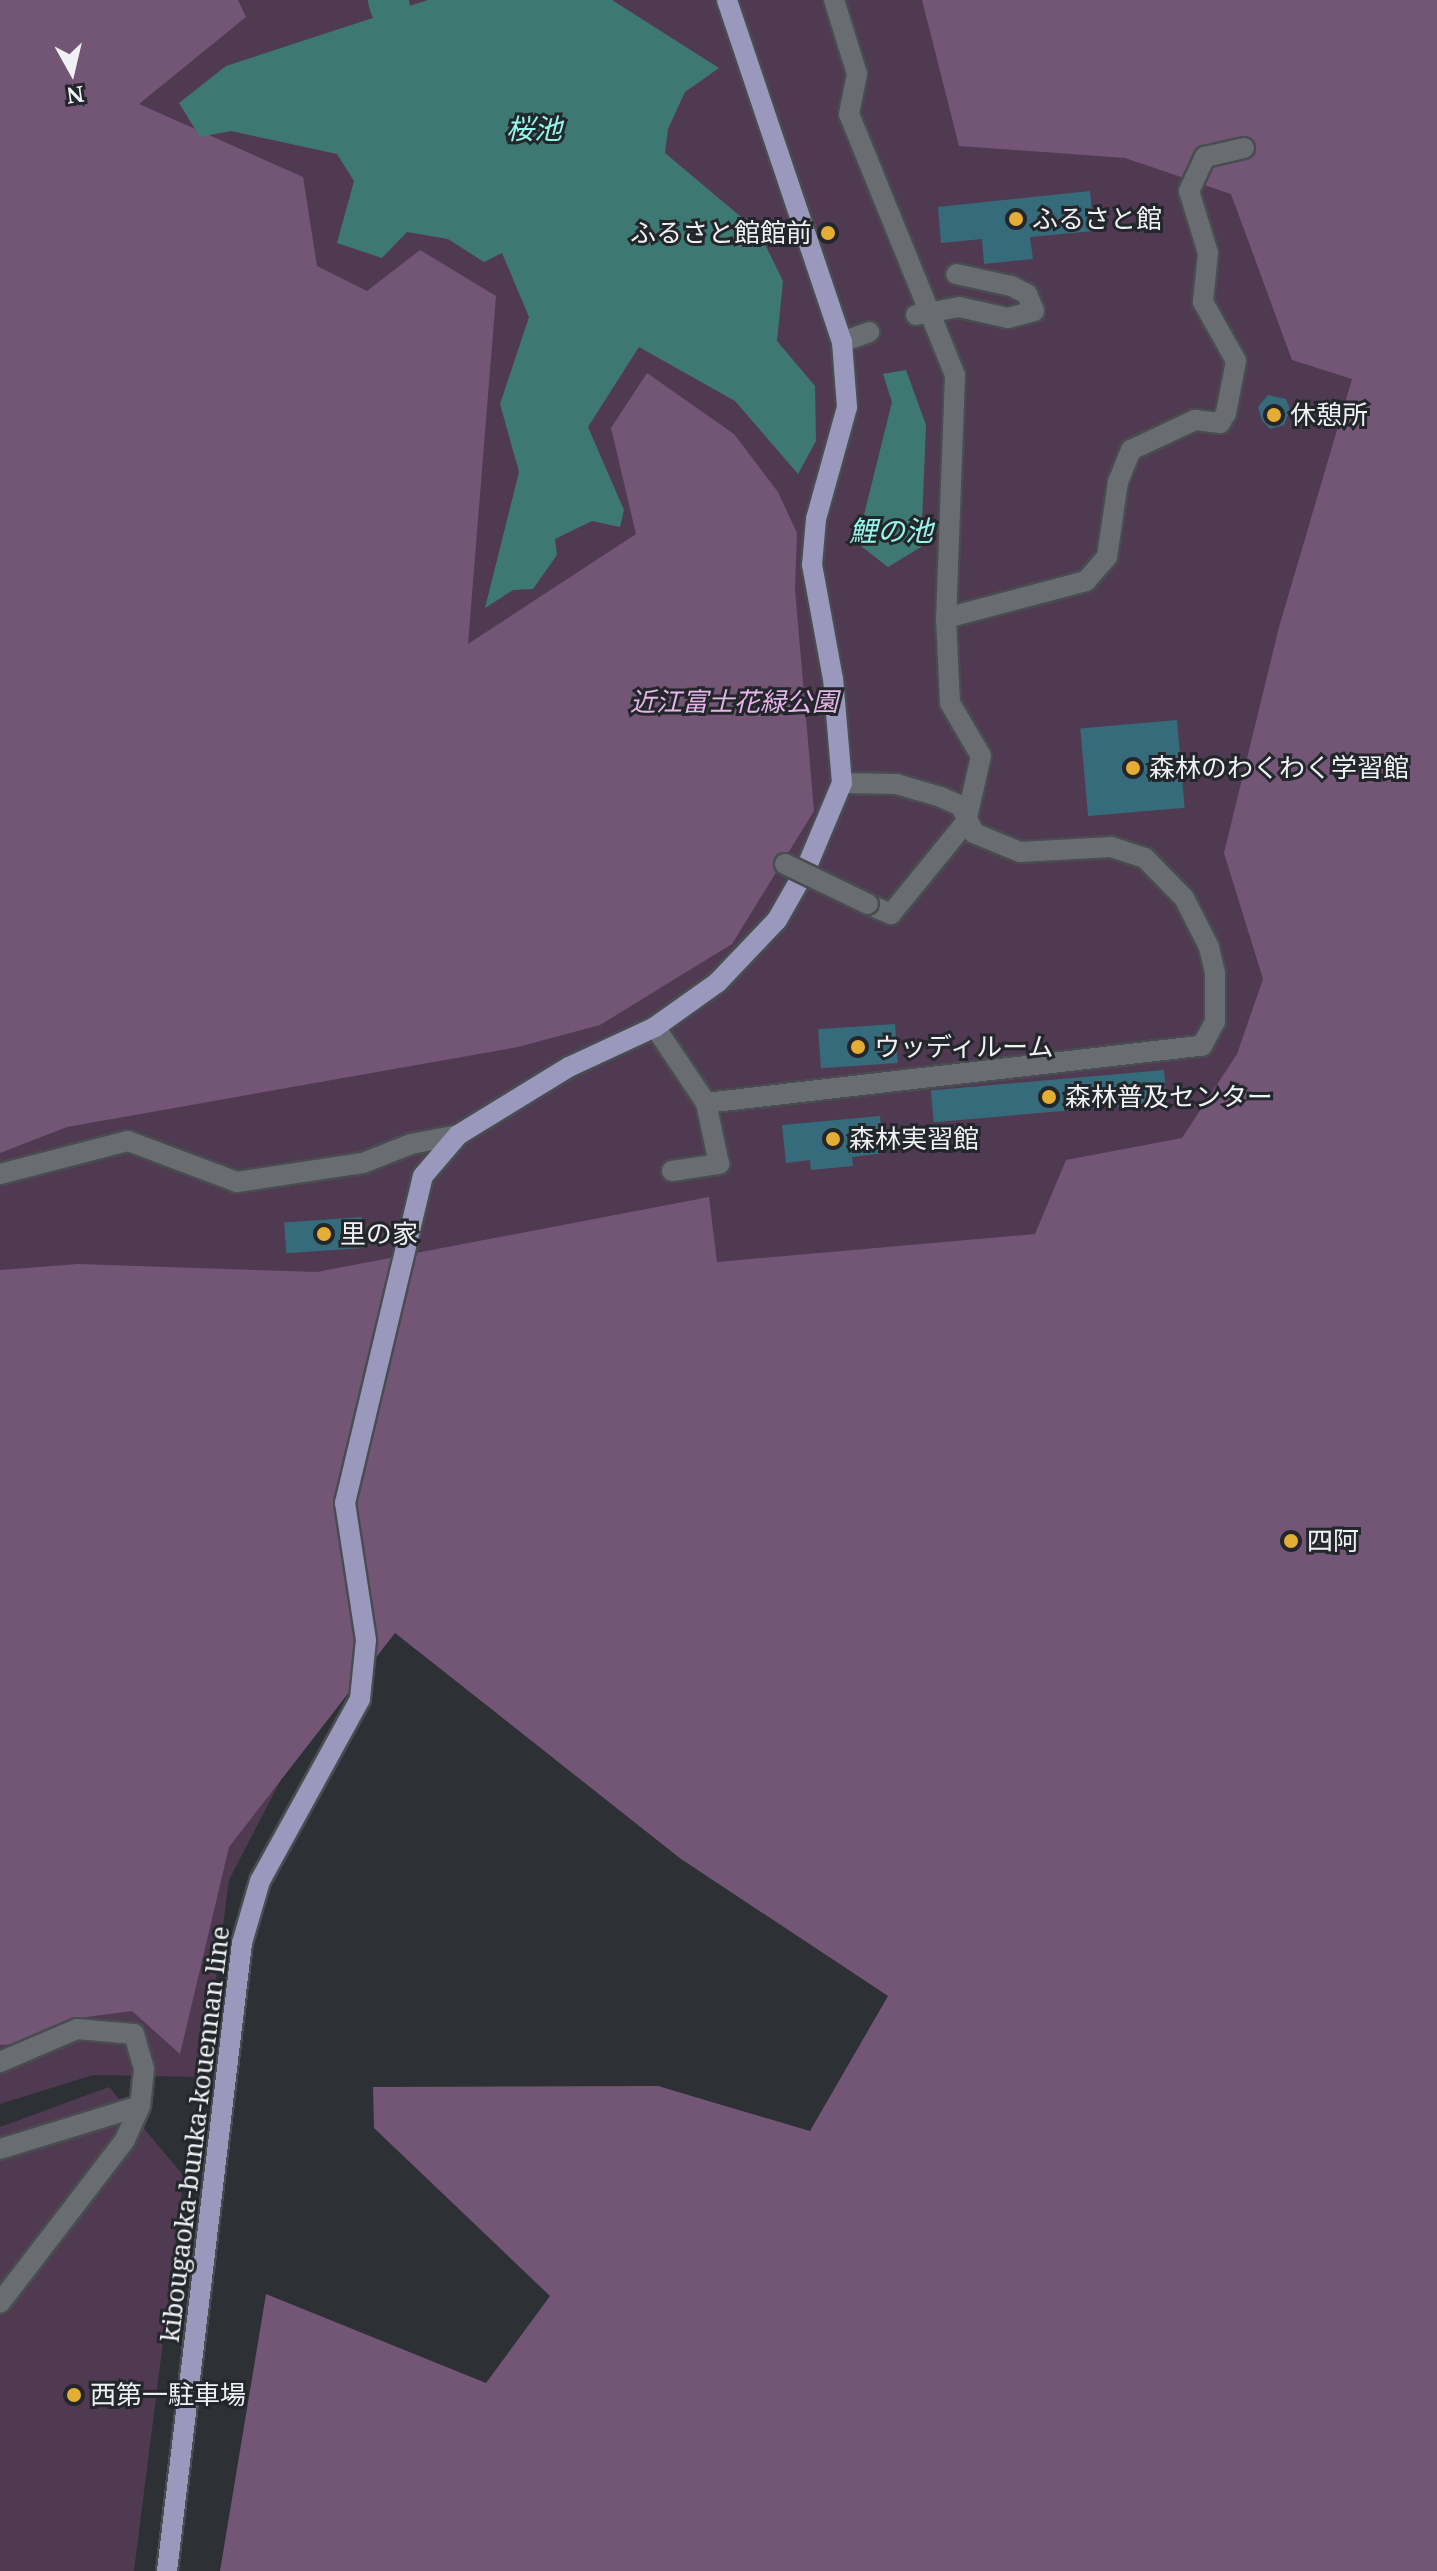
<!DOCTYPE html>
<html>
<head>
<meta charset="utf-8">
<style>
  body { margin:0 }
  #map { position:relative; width:1437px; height:2571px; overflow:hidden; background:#2d3034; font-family:"Noto Serif","Noto Sans JP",serif }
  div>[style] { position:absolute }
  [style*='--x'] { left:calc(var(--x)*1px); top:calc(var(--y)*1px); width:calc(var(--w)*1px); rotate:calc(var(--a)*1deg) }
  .green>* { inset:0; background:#503a52 }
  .forest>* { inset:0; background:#735575 }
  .water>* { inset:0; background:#3e7872 }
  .river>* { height:40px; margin:-20px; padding:0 20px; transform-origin:20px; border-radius:20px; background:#3e7872 }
  .building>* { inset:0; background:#366b7c; transform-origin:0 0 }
  .roads { filter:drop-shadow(2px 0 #494c50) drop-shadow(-2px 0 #494c50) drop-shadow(0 2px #494c50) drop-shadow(0 -2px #494c50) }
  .minor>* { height:20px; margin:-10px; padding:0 10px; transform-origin:10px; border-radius:10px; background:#696d72 }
  .major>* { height:20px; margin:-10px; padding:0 10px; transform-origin:10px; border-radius:10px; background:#9a98bd }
  .bridges { filter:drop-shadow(2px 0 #494c50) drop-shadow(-2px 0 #494c50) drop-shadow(0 2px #494c50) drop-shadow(0 -2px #494c50) }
  .minor-bridge>* { height:20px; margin:-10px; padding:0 10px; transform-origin:10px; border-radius:10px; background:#696d72 }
  .dots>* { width:22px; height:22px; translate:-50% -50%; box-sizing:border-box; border:4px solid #23262a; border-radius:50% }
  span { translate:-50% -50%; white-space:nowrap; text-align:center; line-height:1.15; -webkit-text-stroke:6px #23262a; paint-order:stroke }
  .poi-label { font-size:26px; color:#eff1f4 }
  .left { translate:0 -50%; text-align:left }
  .right { translate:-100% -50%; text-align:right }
  .park-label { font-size:26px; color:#e7b5eb; font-style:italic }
  .street-label { font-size:26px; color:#eff1f4 }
  .water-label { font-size:28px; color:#96f5ea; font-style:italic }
  .north { position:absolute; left:32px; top:32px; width:80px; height:80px; -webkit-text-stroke:6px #23262a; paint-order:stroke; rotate:172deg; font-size:22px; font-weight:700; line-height:32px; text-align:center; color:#eff1f4 }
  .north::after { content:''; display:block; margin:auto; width:28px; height:36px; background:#eff1f4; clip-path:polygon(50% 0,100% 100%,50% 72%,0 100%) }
</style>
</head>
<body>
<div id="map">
  <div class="green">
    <i style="clip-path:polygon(0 0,1437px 0,1437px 1642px,619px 1396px,343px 1660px,229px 1880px,203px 2077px,93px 2075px,0 2104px)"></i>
    <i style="clip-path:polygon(109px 2087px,184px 2176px,134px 2571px,0 2571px,0 2127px)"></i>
  </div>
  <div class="forest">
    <i style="clip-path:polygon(0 0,238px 0,246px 17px,139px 104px,303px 177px,317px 266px,367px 291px,420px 250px,496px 296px,468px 644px,636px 534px,611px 428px,647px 373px,734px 434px,778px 492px,797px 533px,795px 589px,814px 811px,732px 944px,600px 1025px,518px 1047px,67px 1127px,0 1153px)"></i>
    <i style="clip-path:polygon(922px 0,1437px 0,1437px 2571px,220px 2571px,266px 2294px,486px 2383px,550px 2296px,374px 2128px,373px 2087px,658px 2086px,810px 2131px,888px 1996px,681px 1859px,395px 1633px,229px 1847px,180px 2054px,132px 2011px,79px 2018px,21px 2044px,0 2045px,0 1270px,78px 1264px,317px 1272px,709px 1197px,717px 1262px,1035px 1234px,1066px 1160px,1182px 1138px,1237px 1054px,1263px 979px,1224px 853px,1279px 627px,1352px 379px,1292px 360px,1231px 194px,1125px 158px,959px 146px)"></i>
  </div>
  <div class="water">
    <i style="clip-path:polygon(428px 0,612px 0,719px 68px,685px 92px,668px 129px,665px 153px,759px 232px,783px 281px,777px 341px,815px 386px,816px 441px,798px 474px,735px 401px,639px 347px,588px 427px,624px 510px,620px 527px,592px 521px,555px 539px,557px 555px,533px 589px,513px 590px,485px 608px,519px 472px,500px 404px,529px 317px,502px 253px,484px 262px,448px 239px,407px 232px,382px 258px,337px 243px,354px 181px,337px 154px,231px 131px,200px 137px,179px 103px,226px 66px)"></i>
    <i style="clip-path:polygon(906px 370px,926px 425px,921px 547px,888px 567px,857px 543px,892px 402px,883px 374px)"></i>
  </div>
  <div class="river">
    <i style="--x:388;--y:0;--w:7;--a:74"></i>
  </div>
  <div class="building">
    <i style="clip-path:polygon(1090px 191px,1094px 231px,1030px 237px,1033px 259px,984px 264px,982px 239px,941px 243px,938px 207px)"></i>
    <i style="clip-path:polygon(1268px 395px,1286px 399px,1290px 410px,1284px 425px,1270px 429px,1262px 420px,1258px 407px)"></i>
    <i style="left:1177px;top:720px;width:88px;height:97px;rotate:85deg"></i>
    <i style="left:895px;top:1024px;width:39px;height:77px;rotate:86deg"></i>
    <i style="left:1164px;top:1070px;width:32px;height:234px;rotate:85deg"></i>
    <i style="clip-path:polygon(880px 1116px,884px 1153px,852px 1157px,853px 1166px,811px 1170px,810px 1160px,786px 1163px,782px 1125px)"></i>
    <i style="left:362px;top:1217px;width:31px;height:78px;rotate:86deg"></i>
  </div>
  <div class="roads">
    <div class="minor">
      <i style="--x:834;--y:0;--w:77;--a:72.7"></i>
      <i style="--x:857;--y:74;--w:41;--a:101.3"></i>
      <i style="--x:849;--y:114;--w:282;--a:67.9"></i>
      <i style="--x:955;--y:375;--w:243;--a:92.1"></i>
      <i style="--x:946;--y:618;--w:85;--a:87.3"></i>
      <i style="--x:950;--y:703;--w:61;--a:59.7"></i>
      <i style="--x:981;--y:756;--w:68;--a:102.8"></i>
      <i style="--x:966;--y:822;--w:119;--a:129.2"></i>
      <i style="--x:891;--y:914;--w:25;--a:-157"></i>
      <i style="--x:916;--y:315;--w:44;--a:-10.5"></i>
      <i style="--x:959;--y:307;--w:50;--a:12.7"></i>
      <i style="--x:1008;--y:318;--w:27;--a:-15"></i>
      <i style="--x:1034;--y:311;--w:18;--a:-112"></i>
      <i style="--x:1027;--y:294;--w:18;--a:-153"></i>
      <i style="--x:1011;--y:286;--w:56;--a:-167.7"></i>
      <i style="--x:842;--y:342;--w:29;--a:-20"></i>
      <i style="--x:946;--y:618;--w:145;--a:-14.8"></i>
      <i style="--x:1086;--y:581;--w:32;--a:-49"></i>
      <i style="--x:1107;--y:557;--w:76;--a:-81.7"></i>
      <i style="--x:1118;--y:482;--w:35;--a:-68"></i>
      <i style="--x:1131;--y:450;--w:71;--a:-25.1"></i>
      <i style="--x:1195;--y:420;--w:25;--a:7"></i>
      <i style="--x:1220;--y:423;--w:12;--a:-59"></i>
      <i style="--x:1226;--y:413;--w:53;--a:-79.1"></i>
      <i style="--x:1236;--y:361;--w:68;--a:-119.2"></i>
      <i style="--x:1203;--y:302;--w:49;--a:-84.2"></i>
      <i style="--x:1208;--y:253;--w:65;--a:-107"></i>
      <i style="--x:1189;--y:191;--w:38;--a:-65"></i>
      <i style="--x:1205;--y:157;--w:40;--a:-13"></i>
      <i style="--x:655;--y:1027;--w:92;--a:56.1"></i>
      <i style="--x:706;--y:1103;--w:499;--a:-6.6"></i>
      <i style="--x:1202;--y:1046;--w:27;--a:-62"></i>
      <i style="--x:1215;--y:1022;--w:49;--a:-90"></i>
      <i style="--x:1215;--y:973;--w:27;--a:-103"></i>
      <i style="--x:1209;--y:947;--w:55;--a:-117"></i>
      <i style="--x:1184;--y:898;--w:56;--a:-134.3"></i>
      <i style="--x:1145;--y:858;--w:36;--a:-162"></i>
      <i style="--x:1111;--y:847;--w:91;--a:176.9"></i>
      <i style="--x:1020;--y:852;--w:50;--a:-157.6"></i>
      <i style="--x:974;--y:833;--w:30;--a:-116"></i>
      <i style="--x:961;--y:806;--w:22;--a:-156"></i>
      <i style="--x:941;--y:797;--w:47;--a:-163.9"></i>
      <i style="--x:896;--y:784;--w:54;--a:-178.9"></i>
      <i style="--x:672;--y:1171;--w:48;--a:-8.5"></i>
      <i style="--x:719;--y:1164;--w:62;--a:-102"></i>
      <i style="--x:0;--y:1174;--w:132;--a:-14.5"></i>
      <i style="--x:128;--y:1141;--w:116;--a:20.6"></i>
      <i style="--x:237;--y:1182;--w:127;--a:-8.6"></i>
      <i style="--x:363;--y:1163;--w:52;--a:-21.6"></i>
      <i style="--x:411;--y:1144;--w:48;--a:-10.8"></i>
      <i style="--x:0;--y:2062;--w:84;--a:-23.2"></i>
      <i style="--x:77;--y:2029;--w:57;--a:5"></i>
      <i style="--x:134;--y:2034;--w:36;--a:74"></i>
      <i style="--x:144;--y:2069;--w:37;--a:96"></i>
      <i style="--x:140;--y:2106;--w:37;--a:114"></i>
      <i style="--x:125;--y:2140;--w:205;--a:127.5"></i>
      <i style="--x:0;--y:2149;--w:146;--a:-17.1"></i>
    </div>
    <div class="major">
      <i style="--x:167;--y:2571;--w:632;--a:-83.19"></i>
      <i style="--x:242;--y:1943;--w:65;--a:-73.8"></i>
      <i style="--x:260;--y:1881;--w:208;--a:-61.2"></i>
      <i style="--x:360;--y:1699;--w:59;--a:-84.2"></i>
      <i style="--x:366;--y:1640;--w:139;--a:-98.7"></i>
      <i style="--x:345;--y:1503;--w:336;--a:-76.6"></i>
      <i style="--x:423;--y:1176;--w:54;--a:-49.5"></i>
      <i style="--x:458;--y:1135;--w:130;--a:-31.5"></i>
      <i style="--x:569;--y:1067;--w:95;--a:-24.9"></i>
      <i style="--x:655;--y:1027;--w:77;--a:-35.5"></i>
      <i style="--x:718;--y:982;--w:86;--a:-46.4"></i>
      <i style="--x:777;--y:920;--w:56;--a:-60.3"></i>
      <i style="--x:805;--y:871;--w:95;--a:-67.2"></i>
      <i style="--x:842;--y:783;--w:104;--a:-94.9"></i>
      <i style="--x:833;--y:679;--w:116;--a:-100.4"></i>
      <i style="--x:812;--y:565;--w:46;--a:-85"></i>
      <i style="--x:816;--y:519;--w:116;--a:-74.5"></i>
      <i style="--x:847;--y:407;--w:65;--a:-94.4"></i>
      <i style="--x:842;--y:342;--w:361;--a:-108.6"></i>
    </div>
  </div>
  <div class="bridges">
    <div class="minor-bridge">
      <i style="--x:785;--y:864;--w:92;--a:25.7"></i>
    </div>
  </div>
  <div class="dots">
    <i style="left:1016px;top:219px;background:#e4ae35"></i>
    <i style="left:828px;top:233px;background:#e4ae35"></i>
    <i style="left:1274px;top:415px;background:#e4ae35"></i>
    <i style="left:1133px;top:768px;background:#e4ae35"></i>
    <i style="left:858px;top:1047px;background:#e4ae35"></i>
    <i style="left:1049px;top:1097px;background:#e4ae35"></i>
    <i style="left:833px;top:1139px;background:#e4ae35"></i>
    <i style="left:324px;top:1234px;background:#e4ae35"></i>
    <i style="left:1291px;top:1541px;background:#e4ae35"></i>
    <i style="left:74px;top:2395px;background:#e4ae35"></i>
  </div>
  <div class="poi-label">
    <span class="left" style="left:1032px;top:219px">ふるさと館</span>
    <span class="right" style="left:812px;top:233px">ふるさと館館前</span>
    <span class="left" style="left:1290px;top:415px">休憩所</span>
    <span class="left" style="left:1149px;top:768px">森林のわくわく学習館</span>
    <span class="left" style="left:874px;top:1047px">ウッディルーム</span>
    <span class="left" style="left:1065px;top:1097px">森林普及センター</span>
    <span class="left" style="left:849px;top:1139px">森林実習館</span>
    <span class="left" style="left:340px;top:1234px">里の家</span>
    <span class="left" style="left:1307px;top:1541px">四阿</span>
    <span class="left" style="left:90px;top:2395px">西第一駐車場</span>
  </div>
  <div class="park-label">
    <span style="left:734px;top:702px">近江富士花緑公園</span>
  </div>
  <div class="street-label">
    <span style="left:195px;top:2134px;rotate:-83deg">kibougaoka-bunka-kouennan line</span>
  </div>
  <div class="water-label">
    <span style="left:534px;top:128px">桜池</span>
    <span style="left:891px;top:530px">鯉の池</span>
  </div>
  <div class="north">N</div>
</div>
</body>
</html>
